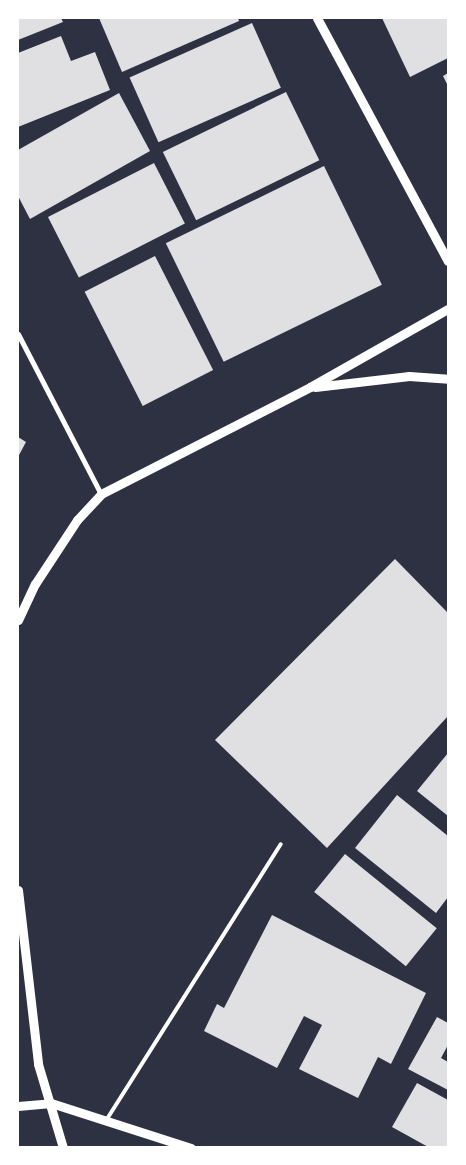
<!DOCTYPE html>
<html>
<head>
<meta charset="utf-8">
<style>
  body { margin:0 }
  #map { position:relative; width:466px; height:1165px; overflow:hidden; background:#2d3142; font-family:"Fira Sans",sans-serif }
  div>[style] { position:absolute }
  [style*='--x'] { left:calc(var(--x)*1px); top:calc(var(--y)*1px); width:calc(var(--w)*1px); rotate:calc(var(--a)*1deg) }
  .building>* { inset:0; background:#e0e0e3; transform-origin:0 0 }
  .service>* { height:4px; margin:-2px; padding:0 2px; transform-origin:2px; border-radius:2px; background:#fff }
  .minor>* { height:5px; margin:-2.5px; padding:0 2.5px; transform-origin:2.5px; border-radius:2.5px; background:#fff }
  .tertiary>* { height:9px; margin:-4.5px; padding:0 4.5px; transform-origin:4.5px; border-radius:4.5px; background:#fff }
  span { translate:-50% -50%; white-space:nowrap; text-align:center; line-height:1.15; -webkit-text-stroke:4px #fff; paint-order:stroke }
  .frame { position:absolute; inset:0; border:19px solid #fff; pointer-events:none }
</style>
</head>
<body>
<div id="map">
  <div class="building">
    <i style="clip-path:polygon(18px 18px,61px 18px,63px 22px,18px 40px)"></i>
    <i style="clip-path:polygon(99px 18px,238px 18px,239px 21px,122px 72px)"></i>
    <i style="clip-path:polygon(382px 18px,448px 18px,448px 58px,410px 77px)"></i>
    <i style="left:252px;top:23px;width:71px;height:134px;rotate:66deg"></i>
    <i style="clip-path:polygon(61px 36px,71px 61px,95px 52px,110px 90px,18px 127px,18px 53px)"></i>
    <i style="clip-path:polygon(448px 73px,448px 86px,443px 76px)"></i>
    <i style="left:286px;top:92px;width:76px;height:137px;rotate:64deg"></i>
    <i style="clip-path:polygon(119px 93px,150px 151px,30px 219px,18px 196px,18px 150px)"></i>
    <i style="left:154px;top:163px;width:68px;height:119px;rotate:63deg"></i>
    <i style="left:324px;top:166px;width:132px;height:176px;rotate:64deg"></i>
    <i style="left:155px;top:256px;width:128px;height:79px;rotate:63deg"></i>
    <i style="clip-path:polygon(18px 437px,26px 442px,18px 457px)"></i>
    <i style="clip-path:polygon(395px 559px,448px 613px,448px 716px,327px 848px,215px 740px)"></i>
    <i style="clip-path:polygon(448px 753px,448px 816px,417px 791px)"></i>
    <i style="clip-path:polygon(397px 795px,448px 836px,448px 897px,436px 913px,355px 848px)"></i>
    <i style="left:345px;top:854px;width:118px;height:49px;rotate:39deg"></i>
    <i style="clip-path:polygon(272px 915px,426px 993px,391px 1064px,378px 1057px,358px 1098px,299px 1069px,322px 1025px,304px 1016px,277px 1068px,204px 1031px,217px 1004px,224px 1008px)"></i>
    <i style="clip-path:polygon(437px 1017px,448px 1023px,448px 1045px,441px 1058px,448px 1062px,448px 1090px,408px 1069px)"></i>
    <i style="clip-path:polygon(417px 1083px,448px 1100px,448px 1148px,430px 1148px,392px 1127px)"></i>
  </div>
  <div class="service">
    <i style="--x:107;--y:1119;--w:325;--a:-57.7"></i>
  </div>
  <div class="minor">
    <i style="--x:18;--y:334;--w:180;--a:62.6"></i>
  </div>
  <div class="tertiary">
    <i style="--x:317;--y:18;--w:276;--a:61.7"></i>
    <i style="--x:315;--y:387;--w:95;--a:-6.7"></i>
    <i style="--x:409;--y:376;--w:39;--a:4"></i>
    <i style="--x:18;--y:620;--w:40;--a:-65"></i>
    <i style="--x:35;--y:584;--w:77;--a:-56.7"></i>
    <i style="--x:77;--y:520;--w:35;--a:-47"></i>
    <i style="--x:101;--y:494;--w:235;--a:-27.1"></i>
    <i style="--x:310;--y:387;--w:159;--a:-29.5"></i>
    <i style="--x:18;--y:890;--w:175;--a:83.4"></i>
    <i style="--x:38;--y:1064;--w:88;--a:73.4"></i>
    <i style="--x:18;--y:1106;--w:33;--a:-5"></i>
    <i style="--x:51;--y:1103;--w:147;--a:17.8"></i>
  </div>
  <div class="frame"></div>
</div>
</body>
</html>
